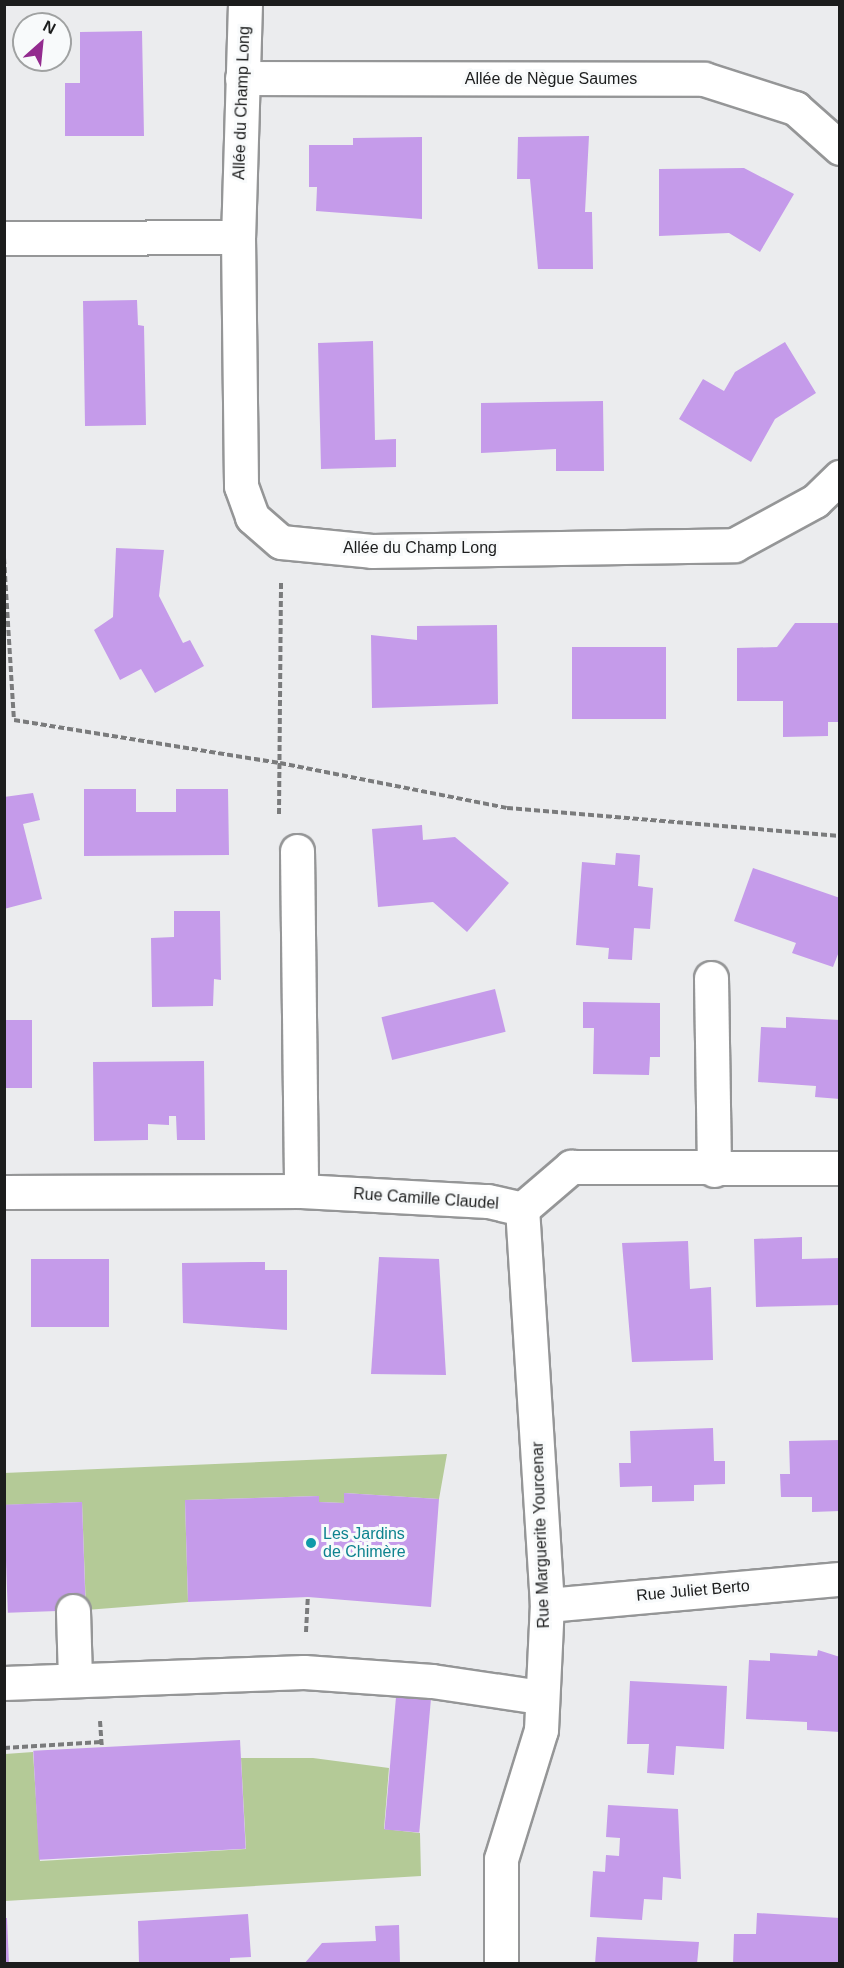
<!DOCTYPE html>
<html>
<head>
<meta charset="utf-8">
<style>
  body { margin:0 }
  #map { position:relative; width:844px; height:1968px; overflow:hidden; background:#ebecee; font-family:Helvetica,sans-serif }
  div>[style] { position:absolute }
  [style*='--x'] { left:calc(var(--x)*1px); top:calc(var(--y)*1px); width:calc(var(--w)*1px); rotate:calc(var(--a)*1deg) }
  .green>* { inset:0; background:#b4ca97 }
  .building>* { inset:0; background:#c59bea; transform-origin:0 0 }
  .path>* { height:4px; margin-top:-2px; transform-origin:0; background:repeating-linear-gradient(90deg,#7a7b7c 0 6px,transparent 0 9px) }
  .roads { filter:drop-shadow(2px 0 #959697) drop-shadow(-2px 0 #959697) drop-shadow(0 2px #959697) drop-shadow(0 -2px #959697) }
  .minor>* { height:33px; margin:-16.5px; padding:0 16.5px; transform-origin:16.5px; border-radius:16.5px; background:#fff }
  .dots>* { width:16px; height:16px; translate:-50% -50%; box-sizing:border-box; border:3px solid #f8fafb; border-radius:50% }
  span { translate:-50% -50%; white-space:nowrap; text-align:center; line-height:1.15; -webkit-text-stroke:6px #f8fafb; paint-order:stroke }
  .street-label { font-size:16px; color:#1c1d1d }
  .culture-label { font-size:16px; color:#0d838f }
  .left { translate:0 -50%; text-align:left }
  .frame { position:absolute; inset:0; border:6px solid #1c1d1d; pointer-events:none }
  .north { position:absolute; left:12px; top:12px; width:60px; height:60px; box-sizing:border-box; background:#f8fafb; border:2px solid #a0a2a2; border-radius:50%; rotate:27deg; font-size:16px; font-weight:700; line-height:24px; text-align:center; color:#1c1d1d }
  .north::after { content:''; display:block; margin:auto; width:21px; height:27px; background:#932b8f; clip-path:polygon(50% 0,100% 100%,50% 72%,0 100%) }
</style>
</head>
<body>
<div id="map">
  <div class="green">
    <i style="clip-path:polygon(447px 1454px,439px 1499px,344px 1493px,344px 1503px,319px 1502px,319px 1496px,185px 1500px,188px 1602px,86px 1610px,82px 1502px,5px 1505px,4px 1473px)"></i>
    <i style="clip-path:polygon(33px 1752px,40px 1861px,246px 1849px,241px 1758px,313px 1758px,389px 1768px,384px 1829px,420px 1833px,421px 1876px,5px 1901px,5px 1754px)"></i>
  </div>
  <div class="building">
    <i style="clip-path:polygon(142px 31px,144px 136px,65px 136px,65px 83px,80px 83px,80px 32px)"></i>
    <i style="clip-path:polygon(589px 136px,585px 212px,592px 212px,593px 269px,538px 269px,530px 179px,517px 179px,518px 137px)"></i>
    <i style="clip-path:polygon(422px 137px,422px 219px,316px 211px,317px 187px,309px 187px,309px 145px,353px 145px,353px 138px)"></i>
    <i style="clip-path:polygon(744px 168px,794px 194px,760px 252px,729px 233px,659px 236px,659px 169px)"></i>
    <i style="clip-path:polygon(137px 300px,138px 325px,144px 326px,146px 425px,85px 426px,83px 301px)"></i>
    <i style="clip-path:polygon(373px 341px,375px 440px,396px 439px,396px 467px,321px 469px,318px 343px)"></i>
    <i style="clip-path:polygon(785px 342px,816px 393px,775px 419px,751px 462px,679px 419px,703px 379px,724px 391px,735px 372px)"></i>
    <i style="clip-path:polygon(603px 401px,604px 471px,556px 471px,556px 449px,481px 453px,481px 403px)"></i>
    <i style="clip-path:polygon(116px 548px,164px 550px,159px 596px,183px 643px,190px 640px,204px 666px,155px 693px,141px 669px,120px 680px,94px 630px,113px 617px)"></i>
    <i style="clip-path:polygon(795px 623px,840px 623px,840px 722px,828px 722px,828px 736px,783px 737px,783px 701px,737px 701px,737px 648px,777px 647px)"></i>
    <i style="clip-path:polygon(497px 625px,498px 704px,372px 708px,371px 635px,417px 640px,417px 626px)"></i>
    <i style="left:572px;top:647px;width:94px;height:72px"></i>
    <i style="clip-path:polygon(84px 789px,136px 789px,136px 812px,176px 812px,176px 789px,228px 789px,229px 855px,84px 856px)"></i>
    <i style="clip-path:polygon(33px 793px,40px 820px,23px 824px,42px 899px,4px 909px,4px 797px)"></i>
    <i style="clip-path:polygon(422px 825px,423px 840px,455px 837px,509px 883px,467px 932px,433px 902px,378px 907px,372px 829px)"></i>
    <i style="clip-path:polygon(616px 853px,640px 855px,638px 886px,653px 888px,650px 929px,634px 928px,632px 960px,608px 959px,609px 948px,576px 945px,582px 862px,615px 865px)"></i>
    <i style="clip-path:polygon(753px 868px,840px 898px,840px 949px,833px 967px,792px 953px,796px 943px,734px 921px)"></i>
    <i style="clip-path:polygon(174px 911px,220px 911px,221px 980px,214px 979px,213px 1006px,152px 1007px,151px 938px,174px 937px)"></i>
    <i style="left:495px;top:989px;width:44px;height:117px;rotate:76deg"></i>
    <i style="clip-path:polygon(583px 1002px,660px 1003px,660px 1057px,650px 1057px,649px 1075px,593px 1074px,594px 1028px,583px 1028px)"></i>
    <i style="clip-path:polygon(786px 1017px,840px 1020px,840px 1099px,815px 1097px,816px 1086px,758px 1082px,761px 1027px,786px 1028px)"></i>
    <i style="left:4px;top:1020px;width:28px;height:68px"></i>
    <i style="clip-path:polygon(204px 1061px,205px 1140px,177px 1140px,176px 1116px,169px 1116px,169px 1125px,148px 1124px,148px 1140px,94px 1141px,93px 1062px)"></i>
    <i style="clip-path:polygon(802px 1237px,802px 1259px,840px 1258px,840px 1305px,756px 1307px,754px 1239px)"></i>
    <i style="clip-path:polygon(688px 1241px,690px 1289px,711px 1287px,713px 1360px,632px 1362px,622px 1243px)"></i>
    <i style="clip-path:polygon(379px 1257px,439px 1259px,446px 1375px,371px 1374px)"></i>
    <i style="left:31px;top:1259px;width:78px;height:68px"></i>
    <i style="clip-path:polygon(252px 1262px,265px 1262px,265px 1270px,287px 1270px,287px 1330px,183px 1323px,182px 1263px)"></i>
    <i style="clip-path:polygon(713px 1428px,714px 1461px,725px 1461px,725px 1484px,694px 1485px,694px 1501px,652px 1502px,652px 1486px,620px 1487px,619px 1463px,631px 1463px,630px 1431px)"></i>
    <i style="clip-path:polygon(840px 1440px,840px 1511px,812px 1512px,812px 1497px,781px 1497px,780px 1474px,790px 1474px,789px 1441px)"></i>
    <i style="clip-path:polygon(344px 1493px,439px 1499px,431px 1607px,308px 1597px,188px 1602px,185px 1500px,319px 1496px,319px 1502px,344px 1503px)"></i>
    <i style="left:82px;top:1502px;width:108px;height:78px;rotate:88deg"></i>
    <i style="clip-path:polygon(818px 1650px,840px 1657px,840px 1732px,807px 1730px,807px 1722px,746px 1719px,749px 1660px,770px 1661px,770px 1653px,817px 1656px)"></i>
    <i style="clip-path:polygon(630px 1681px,727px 1686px,724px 1749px,676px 1746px,674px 1775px,647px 1773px,649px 1744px,627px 1744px)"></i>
    <i style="left:396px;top:1697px;width:35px;height:133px;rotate:5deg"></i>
    <i style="left:240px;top:1740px;width:109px;height:207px;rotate:87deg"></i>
    <i style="clip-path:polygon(608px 1805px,678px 1809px,681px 1879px,663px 1877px,662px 1900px,644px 1899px,642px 1920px,590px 1917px,593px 1871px,605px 1872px,606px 1855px,619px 1856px,620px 1838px,606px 1837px)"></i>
    <i style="clip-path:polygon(757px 1913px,840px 1918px,838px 1964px,733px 1964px,734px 1934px,756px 1934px)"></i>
    <i style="clip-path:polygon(248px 1914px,251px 1957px,230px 1958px,230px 1964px,139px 1964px,138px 1921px)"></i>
    <i style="clip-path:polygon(4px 1918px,7px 1918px,9px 1964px,4px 1964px)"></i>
    <i style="clip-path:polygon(399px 1925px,400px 1964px,304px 1964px,322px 1943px,376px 1941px,375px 1926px)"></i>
    <i style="clip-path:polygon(597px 1937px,699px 1942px,697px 1964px,595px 1964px)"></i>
  </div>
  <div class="path">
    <i style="--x:4;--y:558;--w:162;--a:86.5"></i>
    <i style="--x:14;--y:720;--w:269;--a:9.2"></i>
    <i style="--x:280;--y:763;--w:231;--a:11.2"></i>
    <i style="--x:507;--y:808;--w:334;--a:4.8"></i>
    <i style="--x:279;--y:814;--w:232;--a:-89.5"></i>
    <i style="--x:306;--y:1632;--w:35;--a:-87"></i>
    <i style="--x:100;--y:1721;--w:27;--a:86"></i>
    <i style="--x:4;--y:1748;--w:97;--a:-3.5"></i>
  </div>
  <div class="roads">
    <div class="minor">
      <i style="--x:245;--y:4;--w:233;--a:91.7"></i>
      <i style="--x:238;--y:237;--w:249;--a:89.3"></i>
      <i style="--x:241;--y:486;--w:33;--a:70"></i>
      <i style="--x:252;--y:517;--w:38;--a:41"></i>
      <i style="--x:281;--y:542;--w:91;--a:5.6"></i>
      <i style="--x:372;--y:551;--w:362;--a:-0.9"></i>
      <i style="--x:734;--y:545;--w:92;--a:-28.5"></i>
      <i style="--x:815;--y:501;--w:35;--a:-44"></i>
      <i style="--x:242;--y:78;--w:462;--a:0.1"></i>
      <i style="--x:704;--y:79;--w:96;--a:17.7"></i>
      <i style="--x:795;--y:108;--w:60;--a:41.6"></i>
      <i style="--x:4;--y:238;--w:234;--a:-0.2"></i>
      <i style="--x:297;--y:851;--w:340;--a:89.3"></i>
      <i style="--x:711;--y:978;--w:192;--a:89.1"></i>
      <i style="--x:4;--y:1192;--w:297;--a:-0.2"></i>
      <i style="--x:301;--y:1191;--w:187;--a:3.1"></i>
      <i style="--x:488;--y:1201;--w:35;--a:13"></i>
      <i style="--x:522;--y:1209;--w:65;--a:-40.6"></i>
      <i style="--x:571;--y:1167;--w:269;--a:0.2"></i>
      <i style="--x:547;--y:1605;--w:294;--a:-5.1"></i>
      <i style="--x:73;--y:1611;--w:69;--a:88.3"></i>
      <i style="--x:4;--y:1683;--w:300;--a:-2.1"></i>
      <i style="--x:304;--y:1672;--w:128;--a:4"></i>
      <i style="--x:432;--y:1681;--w:110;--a:8.4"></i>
      <i style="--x:501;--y:1964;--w:105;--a:-90"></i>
      <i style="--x:501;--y:1859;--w:135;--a:-72.8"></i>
      <i style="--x:541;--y:1730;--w:125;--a:-87.3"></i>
      <i style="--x:547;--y:1605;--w:397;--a:-93.6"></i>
    </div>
  </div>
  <div class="dots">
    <i style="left:311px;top:1543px;background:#0f9aa8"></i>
  </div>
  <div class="street-label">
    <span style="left:551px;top:79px">Allée de Nègue Saumes</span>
    <span style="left:242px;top:103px;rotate:-88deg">Allée du Champ Long</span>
    <span style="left:420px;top:548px">Allée du Champ Long</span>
    <span style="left:426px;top:1199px;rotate:4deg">Rue Camille Claudel</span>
    <span style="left:541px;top:1535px;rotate:-92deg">Rue Marguerite Yourcenar</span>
    <span style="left:693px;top:1591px;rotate:-5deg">Rue Juliet Berto</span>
  </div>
  <div class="culture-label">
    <span class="left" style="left:323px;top:1543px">Les Jardins<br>de Chimère</span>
  </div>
  <div class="frame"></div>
  <div class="north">N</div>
</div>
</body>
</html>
